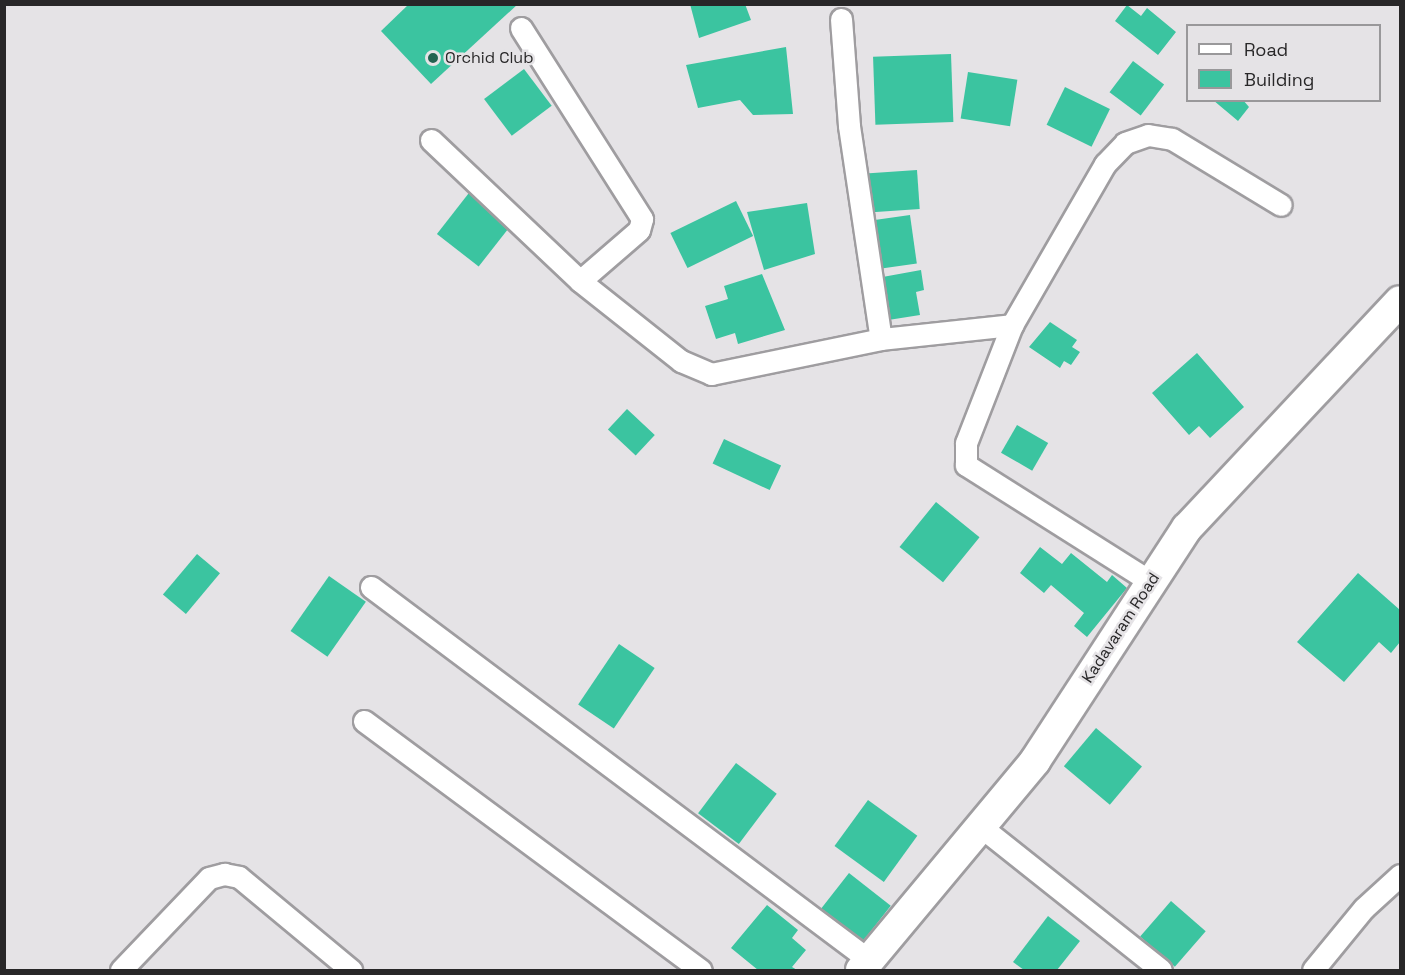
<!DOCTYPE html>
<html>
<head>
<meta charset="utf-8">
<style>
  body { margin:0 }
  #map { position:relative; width:1405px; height:975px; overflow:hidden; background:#e5e3e6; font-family:"Space Grotesk",sans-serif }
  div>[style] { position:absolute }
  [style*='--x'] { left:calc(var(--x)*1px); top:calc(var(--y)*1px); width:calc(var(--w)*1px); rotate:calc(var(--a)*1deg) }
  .building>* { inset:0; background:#3bc4a0; transform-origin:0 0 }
  .roads { filter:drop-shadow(2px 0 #9f9da0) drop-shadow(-2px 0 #9f9da0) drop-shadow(0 2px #9f9da0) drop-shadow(0 -2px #9f9da0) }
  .minor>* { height:21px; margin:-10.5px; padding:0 10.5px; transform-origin:10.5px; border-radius:10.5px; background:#fff }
  .secondary>* { height:30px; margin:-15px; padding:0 15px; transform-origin:15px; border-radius:15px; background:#fff }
  .dots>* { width:16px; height:16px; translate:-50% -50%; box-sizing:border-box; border:3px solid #e5e3e6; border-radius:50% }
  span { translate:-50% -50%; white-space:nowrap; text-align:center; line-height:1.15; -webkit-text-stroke:5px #e5e3e6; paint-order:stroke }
  .poi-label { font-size:16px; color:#282728 }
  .left { translate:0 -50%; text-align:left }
  .street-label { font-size:16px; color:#282728 }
  .frame { position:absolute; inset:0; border:6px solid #282728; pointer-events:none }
  .legend { position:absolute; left:1186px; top:24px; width:195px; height:78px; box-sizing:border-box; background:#e5e3e6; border:2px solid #99989a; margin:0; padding:8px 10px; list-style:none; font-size:18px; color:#282728 }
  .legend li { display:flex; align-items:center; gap:12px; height:30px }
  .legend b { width:30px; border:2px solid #99989a }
</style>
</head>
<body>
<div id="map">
  <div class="building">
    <i style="clip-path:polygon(409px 4px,518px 4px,431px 84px,381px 31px)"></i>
    <i style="clip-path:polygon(690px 4px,745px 4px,751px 20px,699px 38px)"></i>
    <i style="clip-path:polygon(1127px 5px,1141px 16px,1147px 8px,1176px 32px,1158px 55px,1115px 21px)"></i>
    <i style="clip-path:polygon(786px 47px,793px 114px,753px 115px,740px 100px,698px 108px,686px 65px)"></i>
    <i style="left:951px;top:54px;width:68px;height:78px;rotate:88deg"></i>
    <i style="left:1133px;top:61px;width:39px;height:39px;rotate:37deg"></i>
    <i style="left:524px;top:69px;width:46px;height:50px;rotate:53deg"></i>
    <i style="left:968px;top:72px;width:50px;height:47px;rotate:9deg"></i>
    <i style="left:1065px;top:87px;width:50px;height:42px;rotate:26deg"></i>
    <i style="clip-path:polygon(1213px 100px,1243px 100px,1249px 107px,1238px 121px)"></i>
    <i style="left:917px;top:170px;width:39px;height:55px;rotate:86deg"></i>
    <i style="left:472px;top:189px;width:53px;height:57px;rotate:38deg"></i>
    <i style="left:736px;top:201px;width:39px;height:73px;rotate:64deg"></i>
    <i style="clip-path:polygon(807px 203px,815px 254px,764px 270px,747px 212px)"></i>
    <i style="left:910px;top:215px;width:49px;height:41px;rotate:82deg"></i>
    <i style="clip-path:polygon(921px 270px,924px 290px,916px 292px,920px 315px,882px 321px,877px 278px)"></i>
    <i style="clip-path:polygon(762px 274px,785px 330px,738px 344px,735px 333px,716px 339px,705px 306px,728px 299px,724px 286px)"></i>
    <i style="clip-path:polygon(1050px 322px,1077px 340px,1072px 347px,1080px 352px,1071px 365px,1064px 361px,1060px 368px,1029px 347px)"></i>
    <i style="clip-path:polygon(1197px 353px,1244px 407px,1210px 438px,1199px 426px,1189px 435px,1152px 393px)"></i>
    <i style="left:627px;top:409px;width:38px;height:28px;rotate:43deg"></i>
    <i style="left:1017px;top:425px;width:36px;height:32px;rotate:30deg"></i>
    <i style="left:724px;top:439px;width:63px;height:27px;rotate:25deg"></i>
    <i style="left:936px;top:502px;width:56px;height:58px;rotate:39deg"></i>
    <i style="clip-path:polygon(1040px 547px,1062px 564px,1071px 553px,1107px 582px,1112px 575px,1127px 588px,1087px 637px,1074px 626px,1084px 613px,1051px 585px,1044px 593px,1020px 573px)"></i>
    <i style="left:197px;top:554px;width:30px;height:53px;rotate:40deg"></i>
    <i style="clip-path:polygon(1358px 573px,1400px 610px,1400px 642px,1391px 653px,1379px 642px,1344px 682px,1297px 642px)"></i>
    <i style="left:329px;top:576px;width:45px;height:67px;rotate:35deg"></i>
    <i style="left:619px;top:644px;width:43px;height:73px;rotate:34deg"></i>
    <i style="left:1096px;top:728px;width:60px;height:50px;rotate:40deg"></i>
    <i style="left:736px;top:763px;width:51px;height:63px;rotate:37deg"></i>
    <i style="left:868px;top:800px;width:61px;height:57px;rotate:36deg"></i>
    <i style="left:849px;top:873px;width:53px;height:48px;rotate:38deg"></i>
    <i style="left:1171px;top:901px;width:46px;height:47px;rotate:41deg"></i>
    <i style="clip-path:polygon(767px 905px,798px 930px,792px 938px,806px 950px,792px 967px,797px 970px,758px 970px,731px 948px)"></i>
    <i style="clip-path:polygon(1048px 916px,1080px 941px,1057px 970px,1024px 970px,1013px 962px)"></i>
  </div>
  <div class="roads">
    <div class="minor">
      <i style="--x:841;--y:19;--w:107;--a:85.7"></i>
      <i style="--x:849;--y:126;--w:215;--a:81.5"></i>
      <i style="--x:521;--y:28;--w:226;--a:57.6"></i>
      <i style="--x:642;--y:219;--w:11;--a:105"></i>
      <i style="--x:639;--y:230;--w:78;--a:139.2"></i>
      <i style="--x:431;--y:140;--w:205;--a:43.4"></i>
      <i style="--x:580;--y:281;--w:129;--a:38.4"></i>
      <i style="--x:681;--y:361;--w:33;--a:23"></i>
      <i style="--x:711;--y:374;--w:174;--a:-11.6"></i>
      <i style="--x:881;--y:339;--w:132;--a:-6.1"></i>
      <i style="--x:1012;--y:325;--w:186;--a:-60"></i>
      <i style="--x:1105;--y:164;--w:29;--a:-46"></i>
      <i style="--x:1125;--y:143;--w:24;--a:-19"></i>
      <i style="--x:1148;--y:135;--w:24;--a:9"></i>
      <i style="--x:1172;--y:139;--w:127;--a:31.2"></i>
      <i style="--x:1012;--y:325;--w:127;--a:111.3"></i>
      <i style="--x:966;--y:443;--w:22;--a:90"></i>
      <i style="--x:966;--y:465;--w:219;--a:32.3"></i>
      <i style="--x:371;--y:587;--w:622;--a:36.83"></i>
      <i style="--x:364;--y:721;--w:419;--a:36.5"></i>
      <i style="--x:980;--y:826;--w:231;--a:38.5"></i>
      <i style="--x:121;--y:970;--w:127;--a:-46.3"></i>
      <i style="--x:209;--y:878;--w:16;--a:-15"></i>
      <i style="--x:224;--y:874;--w:15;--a:11"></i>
      <i style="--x:239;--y:877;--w:146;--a:39.7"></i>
      <i style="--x:1313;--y:970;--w:80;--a:-50.6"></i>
      <i style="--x:1364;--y:908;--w:49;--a:-42.5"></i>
    </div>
    <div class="secondary">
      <i style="--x:861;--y:970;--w:272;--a:-50.2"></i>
      <i style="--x:1035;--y:761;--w:278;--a:-56.9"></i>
      <i style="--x:1187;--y:528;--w:311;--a:-46.8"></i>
    </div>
  </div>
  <div class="dots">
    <i style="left:433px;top:58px;background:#236351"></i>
  </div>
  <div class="poi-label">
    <span class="left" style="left:445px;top:58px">Orchid Club</span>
  </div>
  <div class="street-label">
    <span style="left:1121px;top:628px;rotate:-57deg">Kadavaram Road</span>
  </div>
  <div class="frame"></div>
  <ul class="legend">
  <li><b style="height:8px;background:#fff"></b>Road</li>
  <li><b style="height:16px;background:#3bc4a0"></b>Building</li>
  </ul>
</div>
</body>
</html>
